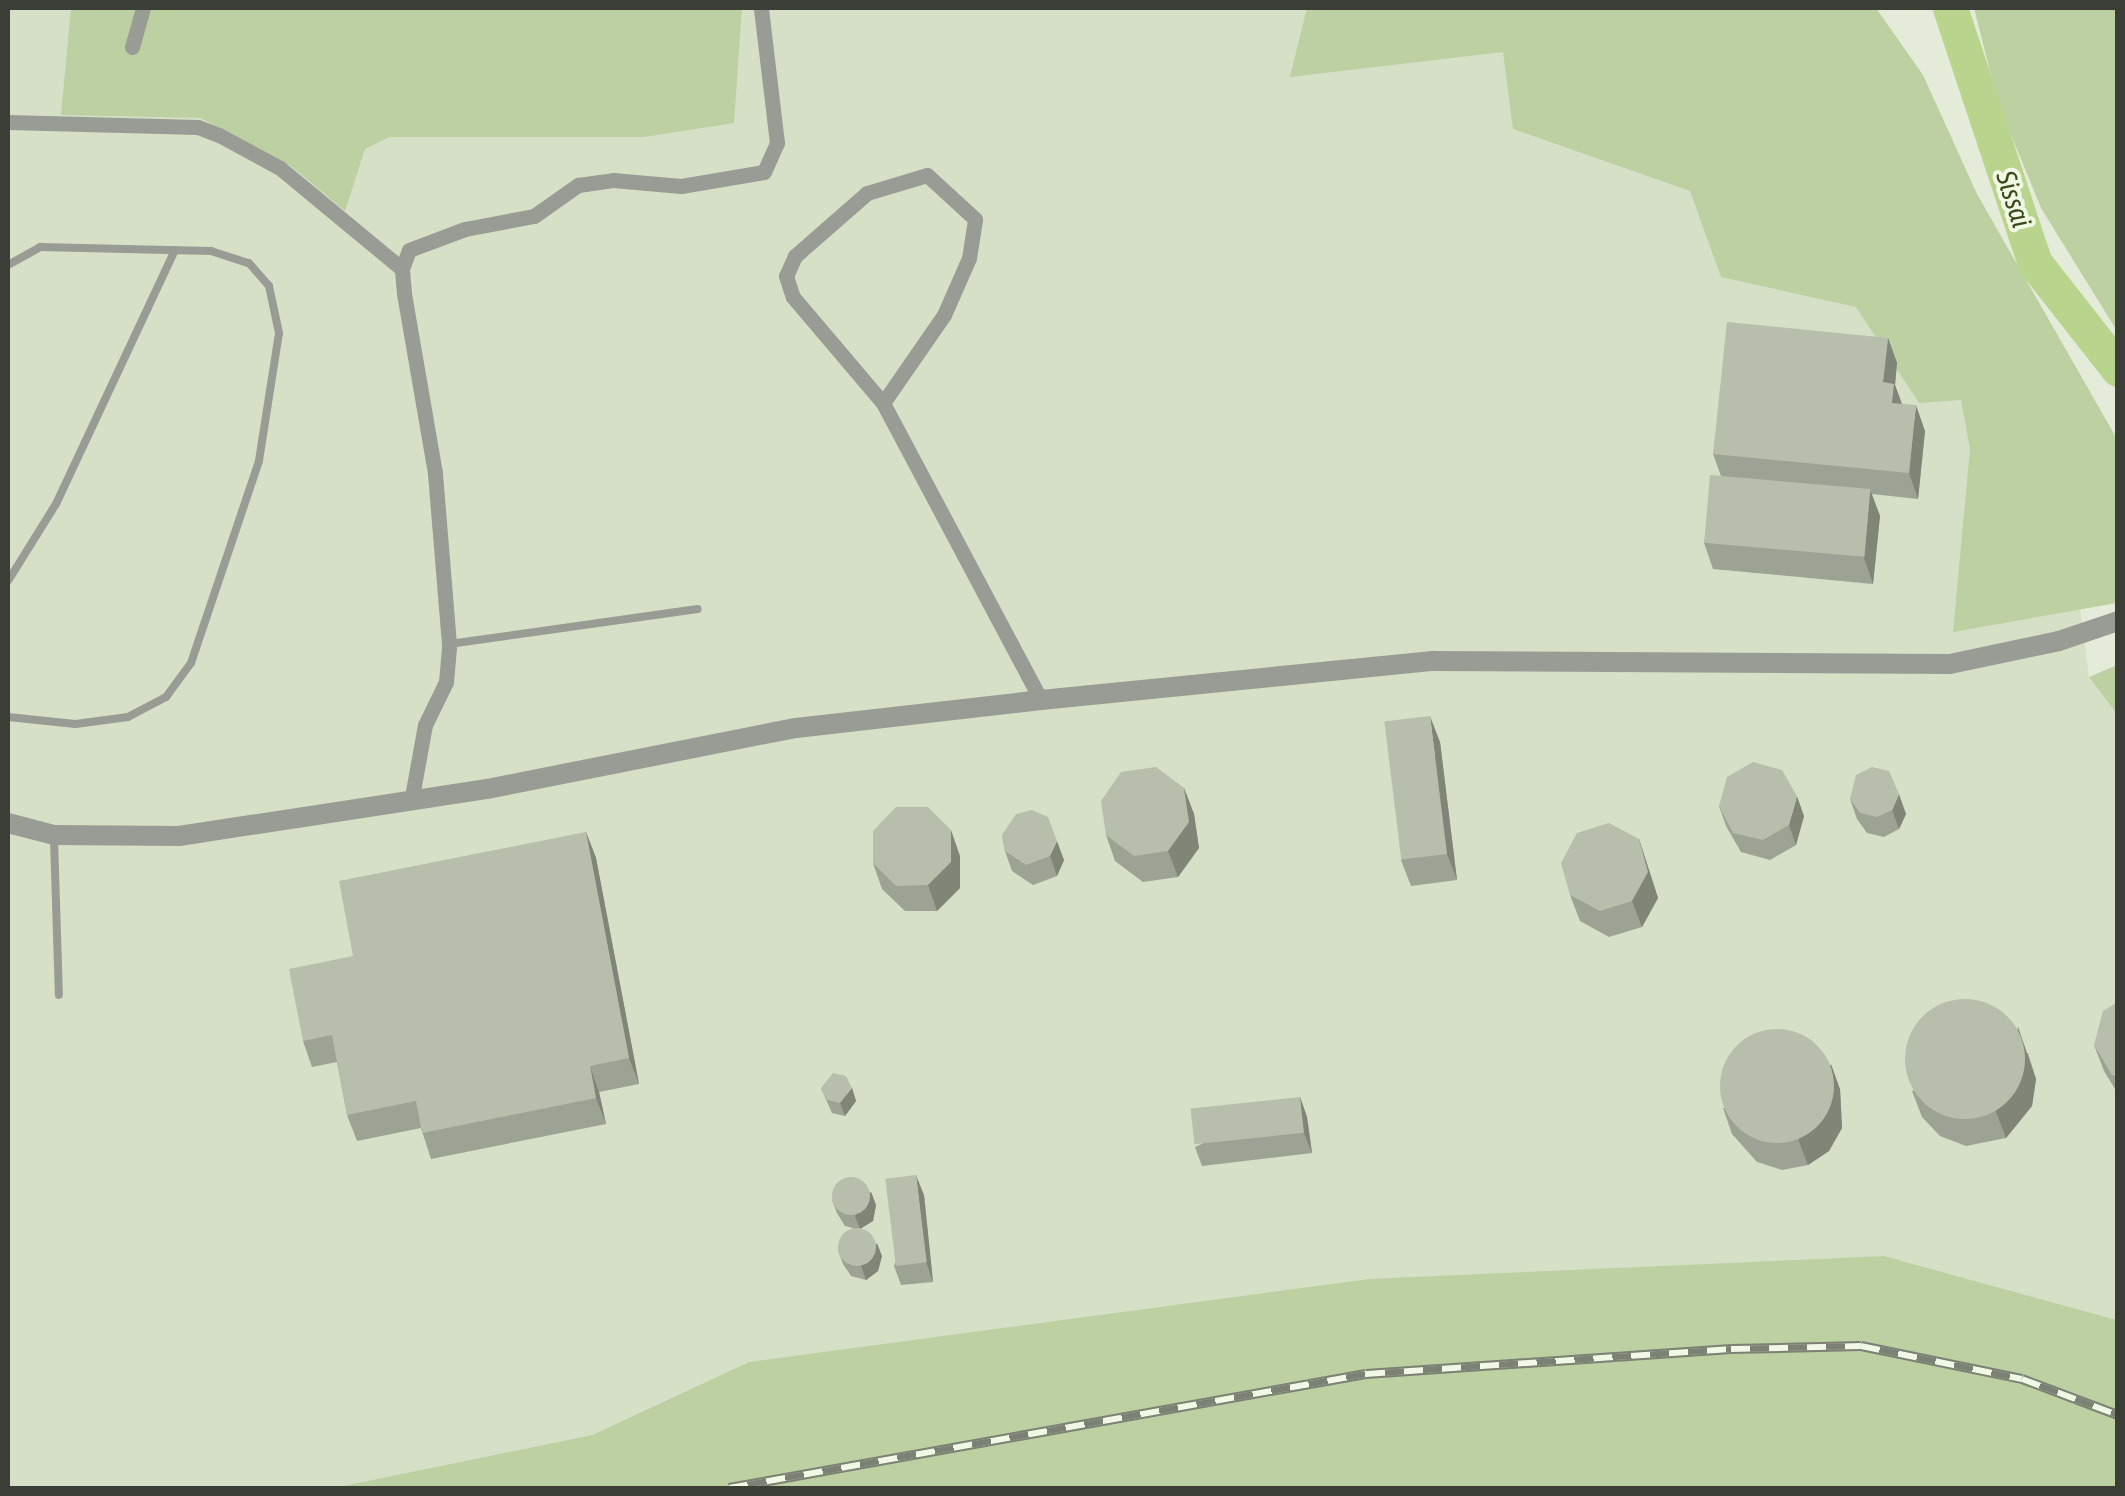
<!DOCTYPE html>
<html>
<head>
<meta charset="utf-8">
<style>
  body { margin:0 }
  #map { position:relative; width:2125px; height:1496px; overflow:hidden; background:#e4ecd9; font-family:"Asap Condensed",sans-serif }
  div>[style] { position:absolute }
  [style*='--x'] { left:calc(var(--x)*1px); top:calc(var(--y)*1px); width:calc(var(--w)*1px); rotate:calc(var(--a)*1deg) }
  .built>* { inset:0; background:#d5e0c6 }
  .green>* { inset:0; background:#bdd0a2 }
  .river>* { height:35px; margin:-17.5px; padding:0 17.5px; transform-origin:17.5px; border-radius:17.5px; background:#b9d48d }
  .service>* { height:8px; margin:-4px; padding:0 4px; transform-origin:4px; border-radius:4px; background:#999c94 }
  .minor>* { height:15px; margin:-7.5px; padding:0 7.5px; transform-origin:7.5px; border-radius:7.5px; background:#999c94 }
  .tertiary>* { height:20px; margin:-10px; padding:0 10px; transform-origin:10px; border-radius:10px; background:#999c94 }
  .rail>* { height:10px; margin-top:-5px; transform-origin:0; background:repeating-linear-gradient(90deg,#f1f9e6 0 19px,#7c8175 0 38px); box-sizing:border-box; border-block:2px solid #7c8175 }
  .wall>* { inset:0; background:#9da394 }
  .shaded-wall>* { inset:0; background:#808578 }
  .building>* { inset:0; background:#b7beac; transform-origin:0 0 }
  .round { border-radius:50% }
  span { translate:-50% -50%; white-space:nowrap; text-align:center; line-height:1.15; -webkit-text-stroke:8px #f1f9e6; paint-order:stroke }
  .water-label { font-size:28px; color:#3a4a18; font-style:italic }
  .frame { position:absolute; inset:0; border:10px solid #3b3e37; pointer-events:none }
</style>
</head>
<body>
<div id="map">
  <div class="built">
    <i style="clip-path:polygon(8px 8px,1843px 8px,2055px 415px,2089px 677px,2117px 714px,2117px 1320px,1884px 1256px,749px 1362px,592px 1435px,333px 1488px,8px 1488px)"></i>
  </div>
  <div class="green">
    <i style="clip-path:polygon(71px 8px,742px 8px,734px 123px,644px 137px,389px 137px,365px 149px,345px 211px,291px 166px,200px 118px,61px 115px)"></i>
    <i style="clip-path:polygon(1307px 8px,1876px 8px,1923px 75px,1977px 194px,2117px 439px,2117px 603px,1953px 632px,1970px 449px,1961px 400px,1919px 403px,1856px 307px,1721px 277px,1690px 191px,1513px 129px,1503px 52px,1290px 77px)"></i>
    <i style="clip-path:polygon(1974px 8px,2117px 8px,2117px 331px,2041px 208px,1998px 103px)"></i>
    <i style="clip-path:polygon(2117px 665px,2117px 714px,2089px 677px)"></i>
    <i style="clip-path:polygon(1884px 1256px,2117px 1320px,2117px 1488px,333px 1488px,592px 1435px,749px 1362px,1369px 1279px)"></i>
  </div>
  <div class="river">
    <i style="--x:1950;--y:8;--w:269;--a:71.6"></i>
    <i style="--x:2035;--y:263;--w:135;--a:51.9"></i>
  </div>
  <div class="service">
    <i style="--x:8;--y:265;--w:37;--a:-29"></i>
    <i style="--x:40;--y:247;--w:171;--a:1.3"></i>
    <i style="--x:211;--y:251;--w:40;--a:18"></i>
    <i style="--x:249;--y:263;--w:30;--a:49"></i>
    <i style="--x:269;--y:286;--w:48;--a:78"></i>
    <i style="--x:279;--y:333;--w:130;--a:98.9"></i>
    <i style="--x:259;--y:461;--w:213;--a:108.6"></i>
    <i style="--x:191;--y:663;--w:42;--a:126.3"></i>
    <i style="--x:166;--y:697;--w:43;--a:152.2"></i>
    <i style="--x:128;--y:717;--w:53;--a:172.5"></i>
    <i style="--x:75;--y:724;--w:67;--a:-174"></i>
    <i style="--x:8;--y:581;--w:91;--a:-58.1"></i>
    <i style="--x:56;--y:504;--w:280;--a:-64.9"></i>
    <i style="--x:449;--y:644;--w:251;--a:-8"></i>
    <i style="--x:54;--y:839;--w:156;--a:88.2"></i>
  </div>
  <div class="minor">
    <i style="--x:132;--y:47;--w:41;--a:-74.2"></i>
    <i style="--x:8;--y:122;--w:190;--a:1.5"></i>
    <i style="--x:198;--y:127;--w:22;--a:21"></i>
    <i style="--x:219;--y:135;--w:69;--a:28.4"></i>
    <i style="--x:280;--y:168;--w:158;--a:39.6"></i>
    <i style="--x:883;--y:403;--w:107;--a:-55.3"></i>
    <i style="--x:944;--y:315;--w:62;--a:-66.3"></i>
    <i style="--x:969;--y:258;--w:39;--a:-81"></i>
    <i style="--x:975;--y:219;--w:65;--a:-137.5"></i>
    <i style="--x:927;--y:175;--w:63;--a:163.3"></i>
    <i style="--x:867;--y:193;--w:96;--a:138.8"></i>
    <i style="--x:795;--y:256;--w:22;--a:114"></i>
    <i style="--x:786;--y:276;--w:22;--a:72"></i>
    <i style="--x:793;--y:297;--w:139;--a:49.7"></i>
    <i style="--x:883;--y:403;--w:336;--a:62"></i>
    <i style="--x:411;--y:802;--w:78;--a:-79.7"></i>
    <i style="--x:425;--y:725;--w:48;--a:-64"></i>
    <i style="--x:446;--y:682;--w:38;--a:-85"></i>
    <i style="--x:449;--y:644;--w:172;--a:-94.7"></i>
    <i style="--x:435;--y:473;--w:183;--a:-99.8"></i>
    <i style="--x:404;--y:293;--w:24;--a:-95"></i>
    <i style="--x:402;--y:269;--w:20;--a:-70"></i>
    <i style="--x:409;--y:250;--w:60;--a:-20.6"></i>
    <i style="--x:465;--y:229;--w:70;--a:-10.7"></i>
    <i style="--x:534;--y:216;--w:54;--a:-35.2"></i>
    <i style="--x:578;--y:185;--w:35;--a:-8"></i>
    <i style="--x:613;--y:180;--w:68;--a:5"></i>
    <i style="--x:681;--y:186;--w:84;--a:-9.6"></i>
    <i style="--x:764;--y:172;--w:32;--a:-66"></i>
    <i style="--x:777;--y:143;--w:136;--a:-96.8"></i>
  </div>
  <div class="tertiary">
    <i style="--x:8;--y:823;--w:48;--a:14.6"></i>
    <i style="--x:54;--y:835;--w:125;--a:0.5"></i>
    <i style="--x:179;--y:836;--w:312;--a:-8.7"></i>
    <i style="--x:487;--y:789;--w:315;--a:-11.2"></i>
    <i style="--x:796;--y:728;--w:247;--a:-6.5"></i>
    <i style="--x:1041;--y:700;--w:394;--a:-5.7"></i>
    <i style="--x:1433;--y:661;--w:517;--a:0.33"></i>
    <i style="--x:1950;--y:664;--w:111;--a:-11.9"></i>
    <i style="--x:2059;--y:641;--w:62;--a:-18.7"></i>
  </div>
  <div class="rail">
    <i style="--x:729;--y:1488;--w:647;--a:-10.15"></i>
    <i style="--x:1366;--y:1374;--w:366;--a:-3.9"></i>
    <i style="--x:1731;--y:1349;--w:130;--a:-1.3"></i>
    <i style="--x:1861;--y:1346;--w:164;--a:11.6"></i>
    <i style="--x:2022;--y:1379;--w:103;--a:20.6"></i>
  </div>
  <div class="wall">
    <i style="clip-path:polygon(1888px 338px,1897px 363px,1895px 385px,1902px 404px,1925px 431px,1918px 499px,1872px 494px,1880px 516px,1873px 584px,1713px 569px,1704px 543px,1721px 476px,1713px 454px)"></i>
    <i style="clip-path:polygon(1440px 742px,1457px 880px,1411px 886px,1401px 860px)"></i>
    <i style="clip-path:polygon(1184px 788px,1194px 814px,1199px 848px,1178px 877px,1143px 882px,1115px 861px,1106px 835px)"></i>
    <i style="clip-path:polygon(1850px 799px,1906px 814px,1899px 829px,1884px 837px,1867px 833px,1857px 819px)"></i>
    <i style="clip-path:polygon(1719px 806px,1804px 816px,1796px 845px,1770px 860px,1741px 852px,1726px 826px)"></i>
    <i style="clip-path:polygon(586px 832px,596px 858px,639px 1084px,599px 1092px,606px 1124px,431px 1159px,421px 1128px,357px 1141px,347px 1115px,337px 1062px,312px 1067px,303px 1041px,353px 956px)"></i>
    <i style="clip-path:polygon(1002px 835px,1064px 860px,1057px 876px,1033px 885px,1012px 871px,1005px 851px)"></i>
    <i style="clip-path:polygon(1639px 839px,1658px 898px,1642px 927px,1609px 937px,1580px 921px,1570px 895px)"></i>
    <i style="clip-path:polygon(960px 856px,960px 888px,937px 911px,905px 911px,882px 889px,873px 863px)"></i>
    <i style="clip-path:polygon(2118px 1002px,2118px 1094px,2104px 1071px,2094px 1045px)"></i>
    <i style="clip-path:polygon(2028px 1053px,2036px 1079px,2032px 1106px,2006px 1138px,1966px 1146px,1940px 1136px,1922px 1117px,1912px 1091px)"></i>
    <i style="clip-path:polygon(821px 1088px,852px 1088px,856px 1101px,845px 1116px,832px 1113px)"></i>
    <i style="clip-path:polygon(1840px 1089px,1842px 1128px,1829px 1151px,1808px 1165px,1782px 1170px,1757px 1162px,1732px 1134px,1723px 1108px)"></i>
    <i style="clip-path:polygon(1300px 1097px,1307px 1117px,1312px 1153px,1202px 1166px,1195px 1147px)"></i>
    <i style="clip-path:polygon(871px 1192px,876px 1205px,873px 1221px,860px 1229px,882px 1256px,878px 1271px,866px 1280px,851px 1276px,843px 1264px,838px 1250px,853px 1228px,845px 1226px,837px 1213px,832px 1200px)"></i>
    <i style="clip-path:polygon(924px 1195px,933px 1282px,901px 1285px,894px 1266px)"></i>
  </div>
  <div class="shaded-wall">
    <i style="clip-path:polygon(1888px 338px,1897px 363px,1895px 385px,1904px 410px,1902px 429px,1883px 382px)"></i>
    <i style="clip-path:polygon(1916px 405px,1925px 431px,1918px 499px,1909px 473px)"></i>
    <i style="clip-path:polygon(1870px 490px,1880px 516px,1873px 584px,1864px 558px)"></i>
    <i style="clip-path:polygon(1430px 716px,1440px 742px,1457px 880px,1447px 854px)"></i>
    <i style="clip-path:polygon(1184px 788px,1194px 814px,1199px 848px,1178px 877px,1168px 851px)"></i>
    <i style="clip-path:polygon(1899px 794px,1906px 814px,1899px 829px,1892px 810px)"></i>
    <i style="clip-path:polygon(1797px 796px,1804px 816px,1796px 845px,1789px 825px)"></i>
    <i style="clip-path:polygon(951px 830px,960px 856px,960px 888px,937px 911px,928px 885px)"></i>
    <i style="clip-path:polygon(586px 832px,596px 858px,639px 1084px,629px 1058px)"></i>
    <i style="clip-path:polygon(1639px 839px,1658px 898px,1642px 927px,1632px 901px)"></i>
    <i style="clip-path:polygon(1057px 841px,1064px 860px,1057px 876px,1050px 856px)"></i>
    <i style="clip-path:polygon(2018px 1027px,2036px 1079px,2032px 1106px,2006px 1138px,1996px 1112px)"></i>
    <i style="clip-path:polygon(1831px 1064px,1840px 1089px,1842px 1128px,1829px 1151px,1808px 1165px,1798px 1139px)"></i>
    <i style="clip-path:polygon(590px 1066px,599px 1092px,606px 1124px,596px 1098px)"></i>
    <i style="clip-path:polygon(852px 1088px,856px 1101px,845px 1116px,840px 1103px)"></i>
    <i style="clip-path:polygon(1300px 1097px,1307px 1117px,1312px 1153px,1304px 1133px)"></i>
    <i style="clip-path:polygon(916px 1175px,924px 1195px,933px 1282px,926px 1262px)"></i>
    <i style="clip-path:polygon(871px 1192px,876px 1205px,873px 1221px,860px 1229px,855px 1216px)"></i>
    <i style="clip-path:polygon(877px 1243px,882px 1256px,878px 1271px,866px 1280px,861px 1266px)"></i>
  </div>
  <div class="building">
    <i style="clip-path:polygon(1727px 322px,1888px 338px,1883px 382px,1894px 384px,1892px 403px,1916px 405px,1909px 473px,1713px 454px)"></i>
    <i style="left:1710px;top:475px;width:161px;height:68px;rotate:5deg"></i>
    <i style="left:1430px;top:716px;width:139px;height:46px;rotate:83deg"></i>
    <i style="clip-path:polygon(1753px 762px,1782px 770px,1797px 796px,1789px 825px,1763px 840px,1733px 833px,1719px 806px,1727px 777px)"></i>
    <i style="clip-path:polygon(1156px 767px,1184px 788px,1189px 822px,1168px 851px,1134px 856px,1106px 835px,1101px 801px,1121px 772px)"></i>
    <i style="clip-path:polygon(1872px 767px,1889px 771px,1899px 794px,1892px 810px,1877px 817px,1860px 813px,1850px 799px,1856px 775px)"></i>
    <i style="clip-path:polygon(896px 807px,928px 807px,951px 830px,951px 862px,928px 885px,896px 886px,873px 863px,873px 831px)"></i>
    <i style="clip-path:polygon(1032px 810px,1048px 817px,1057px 841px,1050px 856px,1026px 865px,1005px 851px,1002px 835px,1016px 814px)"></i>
    <i style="clip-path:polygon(1609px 823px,1639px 839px,1648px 872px,1632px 901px,1600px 911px,1570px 895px,1561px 863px,1577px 833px)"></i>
    <i style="clip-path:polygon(586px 832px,629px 1058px,590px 1066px,596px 1098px,422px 1133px,416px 1101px,347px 1115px,332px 1035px,303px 1041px,289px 969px,353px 956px,339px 881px)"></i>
    <i class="round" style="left:1905px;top:999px;width:120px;height:120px"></i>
    <i style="clip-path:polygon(2118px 1002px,2118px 1076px,2112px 1075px,2094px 1045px,2103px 1011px)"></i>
    <i class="round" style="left:1720px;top:1029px;width:114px;height:114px"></i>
    <i style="clip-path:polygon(833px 1073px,846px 1076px,852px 1088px,840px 1103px,827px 1100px,821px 1088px)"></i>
    <i style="left:1300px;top:1097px;width:36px;height:110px;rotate:84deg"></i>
    <i style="left:916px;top:1175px;width:88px;height:31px;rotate:83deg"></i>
    <i class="round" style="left:832px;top:1177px;width:38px;height:38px"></i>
    <i class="round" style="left:838px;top:1228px;width:38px;height:38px"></i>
  </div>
  <div class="water-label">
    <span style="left:2014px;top:199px;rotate:72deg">Sissai</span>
  </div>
  <div class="frame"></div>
</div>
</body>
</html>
